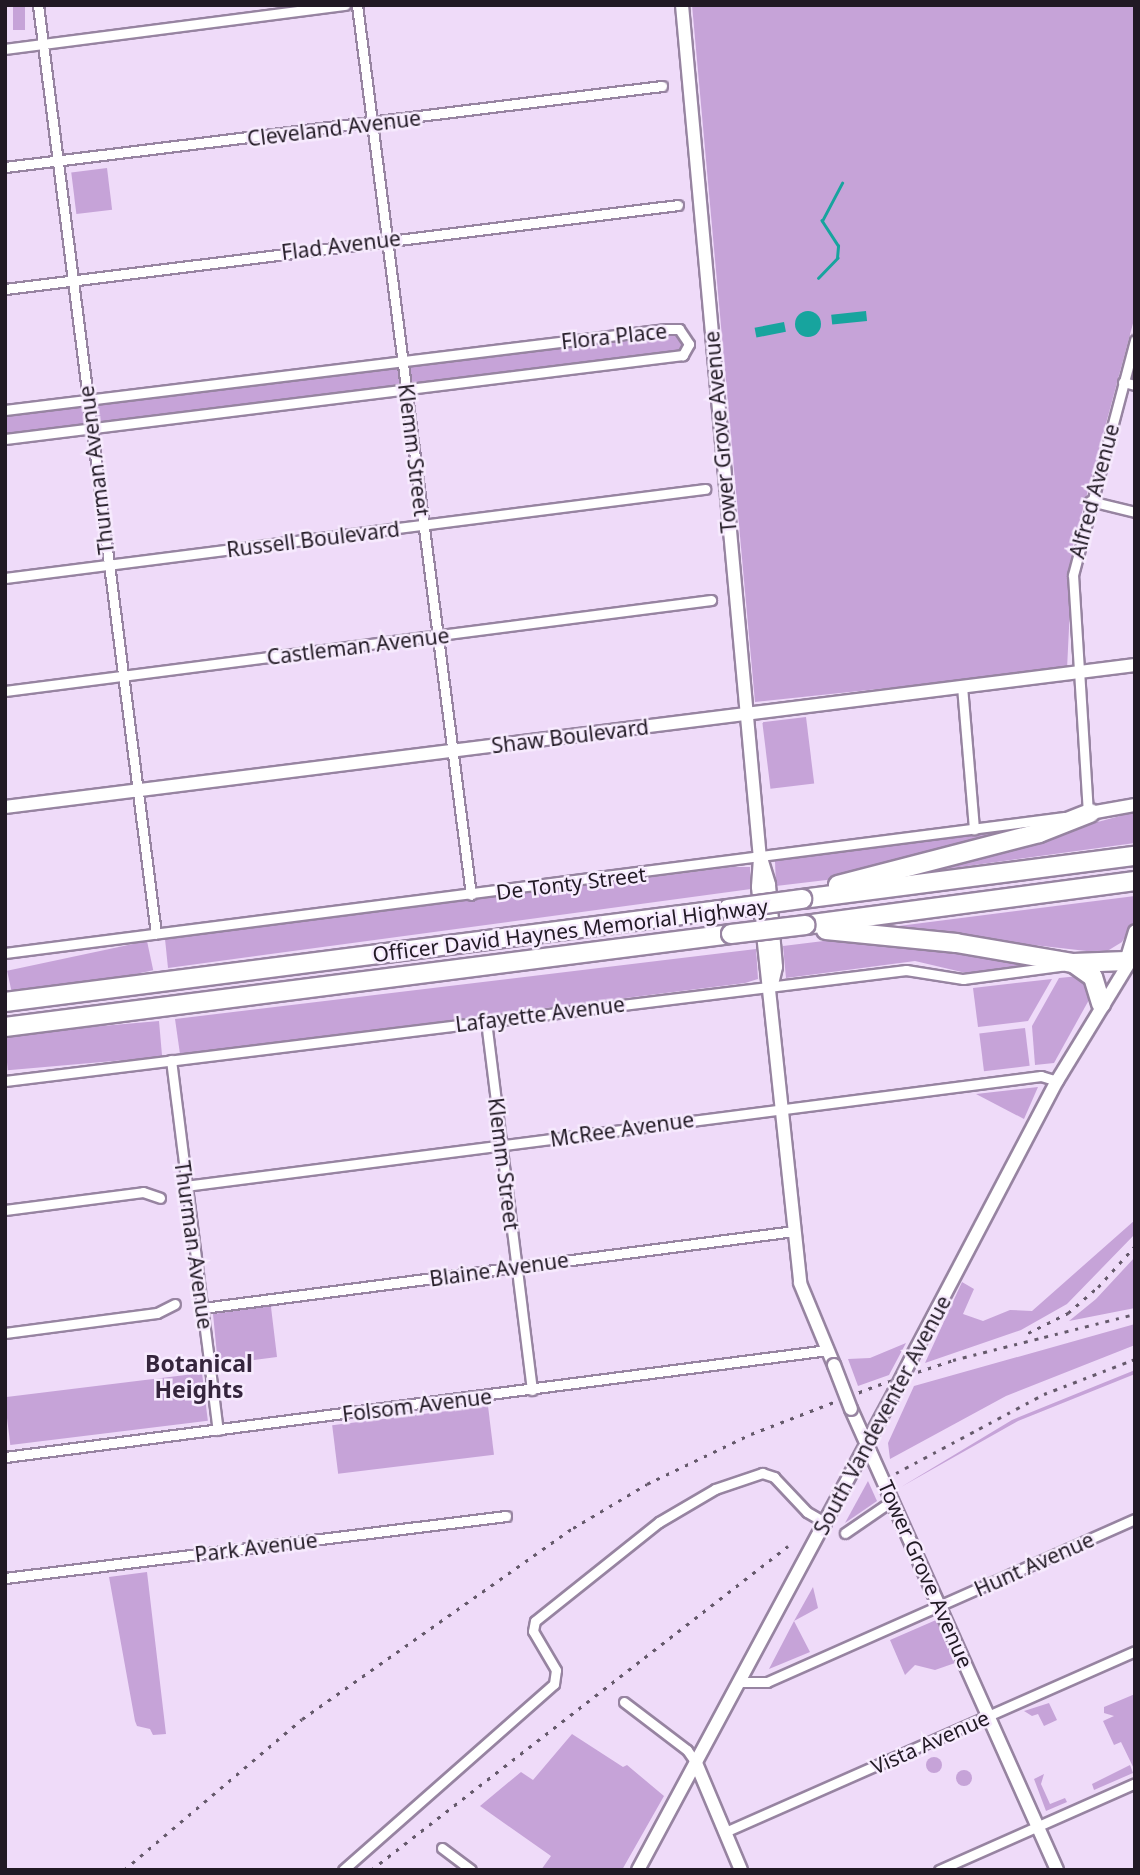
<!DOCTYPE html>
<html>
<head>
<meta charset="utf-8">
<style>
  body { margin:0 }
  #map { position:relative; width:1140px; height:1875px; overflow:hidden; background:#efdbf9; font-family:"Noto Sans",sans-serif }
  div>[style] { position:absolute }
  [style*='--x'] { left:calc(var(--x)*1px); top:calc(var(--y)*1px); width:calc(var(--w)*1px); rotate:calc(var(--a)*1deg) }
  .green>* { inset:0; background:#c6a3d8; transform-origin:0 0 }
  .round { border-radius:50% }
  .water>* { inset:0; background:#17a49e; transform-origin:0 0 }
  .stream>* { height:2.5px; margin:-1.25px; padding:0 1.25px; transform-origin:1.25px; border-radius:1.25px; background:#17a49e }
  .roads { filter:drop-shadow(2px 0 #9784a1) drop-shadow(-2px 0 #9784a1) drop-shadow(0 2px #9784a1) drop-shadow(0 -2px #9784a1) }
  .street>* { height:9px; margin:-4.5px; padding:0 4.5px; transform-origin:4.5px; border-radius:4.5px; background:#fff }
  .secondary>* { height:12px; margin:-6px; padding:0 6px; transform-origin:6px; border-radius:6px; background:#fff }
  .highway>* { height:18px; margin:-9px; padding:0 9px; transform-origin:9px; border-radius:9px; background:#fff }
  .rail>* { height:2.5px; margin-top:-1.25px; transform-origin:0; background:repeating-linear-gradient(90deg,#65596b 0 3.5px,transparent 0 10.5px) }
  .bridges { filter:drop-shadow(2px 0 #9784a1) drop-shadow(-2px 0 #9784a1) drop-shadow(0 2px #9784a1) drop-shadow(0 -2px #9784a1) }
  .secondary-bridge>* { height:12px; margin:-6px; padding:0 6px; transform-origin:6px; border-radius:6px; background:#fff }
  .highway-bridge>* { height:18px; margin:-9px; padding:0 9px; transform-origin:9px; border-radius:9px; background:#fff }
  span { translate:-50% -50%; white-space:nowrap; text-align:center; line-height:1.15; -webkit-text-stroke:5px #f7ebfe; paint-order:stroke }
  .street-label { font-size:21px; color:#211924 }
  .neighbourhood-label { font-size:23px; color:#35253d; font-weight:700 }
  .frame { position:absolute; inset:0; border:7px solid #211924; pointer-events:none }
</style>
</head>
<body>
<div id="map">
  <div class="green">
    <i style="left:13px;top:5px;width:12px;height:25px"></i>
    <i style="clip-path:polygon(692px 5px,1135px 5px,1135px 316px,1073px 546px,1067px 669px,755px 702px)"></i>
    <i style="left:107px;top:168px;width:42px;height:36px;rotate:83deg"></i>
    <i style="clip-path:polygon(679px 329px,688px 350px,5px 439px,5px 410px)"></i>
    <i style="left:806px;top:717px;width:67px;height:44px;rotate:83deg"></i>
    <i style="clip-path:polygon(1135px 812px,1135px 843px,924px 872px,1011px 845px)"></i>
    <i style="clip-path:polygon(1050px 824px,860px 876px,776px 886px,775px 861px)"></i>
    <i style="clip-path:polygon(732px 867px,750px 867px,751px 889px,168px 968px,165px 939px)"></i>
    <i style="clip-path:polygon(1135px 896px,1135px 920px,1122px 942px,1104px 953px,883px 928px)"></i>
    <i style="clip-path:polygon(840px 939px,939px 949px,1035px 966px,966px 973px,915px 961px,786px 978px,783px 946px)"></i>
    <i style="left:147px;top:941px;width:30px;height:143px;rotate:78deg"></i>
    <i style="clip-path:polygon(756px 949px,758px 979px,745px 983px,180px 1054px,175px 1019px)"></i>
    <i style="clip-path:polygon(1079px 976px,1088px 983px,1090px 998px,1054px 1063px,1035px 1065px,1032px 1026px,1059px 978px)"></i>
    <i style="clip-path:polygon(1052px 979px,1028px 1021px,978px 1027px,973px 988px)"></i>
    <i style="left:159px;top:1021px;width:36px;height:155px;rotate:85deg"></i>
    <i style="left:1025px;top:1028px;width:38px;height:46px;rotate:83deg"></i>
    <i style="clip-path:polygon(1038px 1087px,1024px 1119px,976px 1094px)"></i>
    <i style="clip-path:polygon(1135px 1220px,1135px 1234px,1067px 1304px,1021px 1330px,925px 1363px,962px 1282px,974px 1289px,963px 1314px,983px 1321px,1010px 1310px,1032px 1311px)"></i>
    <i style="clip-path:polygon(1135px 1257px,1135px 1308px,1069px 1321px,1096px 1299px)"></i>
    <i style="clip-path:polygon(277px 1305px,271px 1307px,277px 1357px,218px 1365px,213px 1314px)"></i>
    <i style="clip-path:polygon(1135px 1324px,1135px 1345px,1006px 1396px,890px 1459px,888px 1443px,914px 1386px)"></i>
    <i style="clip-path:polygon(906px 1343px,889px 1375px,858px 1386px,848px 1359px,870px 1358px)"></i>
    <i style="clip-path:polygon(1135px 1370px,1135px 1374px,1018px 1421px,901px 1487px,1012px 1420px)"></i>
    <i style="left:202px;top:1373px;width:48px;height:199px;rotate:83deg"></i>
    <i style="left:488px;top:1406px;width:49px;height:157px;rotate:83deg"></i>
    <i style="clip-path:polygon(868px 1481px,877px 1501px,845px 1523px)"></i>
    <i style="clip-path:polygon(147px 1572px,166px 1734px,153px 1735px,150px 1729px,137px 1726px,135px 1721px,109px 1577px)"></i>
    <i style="clip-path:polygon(813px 1587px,818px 1608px,794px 1621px,810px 1652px,769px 1669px,794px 1621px)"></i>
    <i style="clip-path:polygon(936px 1620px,955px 1663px,935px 1670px,915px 1665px,905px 1675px,890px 1640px)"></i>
    <i style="clip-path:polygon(1135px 1694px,1135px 1771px,1121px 1742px,1114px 1745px,1103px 1721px,1114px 1716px,1104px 1713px,1104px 1707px)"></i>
    <i style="clip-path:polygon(1049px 1703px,1057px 1720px,1044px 1726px,1038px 1714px,1032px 1716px,1024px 1711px)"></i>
    <i style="clip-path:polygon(572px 1734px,623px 1767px,627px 1765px,664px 1796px,622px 1870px,541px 1870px,551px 1856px,480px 1806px,521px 1772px,533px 1780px)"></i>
    <i class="round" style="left:926px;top:1757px;width:16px;height:16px"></i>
    <i style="clip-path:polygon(1130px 1765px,1133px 1773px,1094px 1790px,1092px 1784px)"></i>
    <i class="round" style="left:956px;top:1770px;width:16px;height:16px"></i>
    <i style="clip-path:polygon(1044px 1774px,1041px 1784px,1050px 1804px,1065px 1798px,1067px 1802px,1046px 1811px,1034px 1779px)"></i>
  </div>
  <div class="water">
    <i class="round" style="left:795px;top:311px;width:26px;height:26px"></i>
    <i style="left:866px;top:311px;width:10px;height:35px;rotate:84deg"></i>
    <i style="left:784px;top:322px;width:10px;height:30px;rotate:79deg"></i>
  </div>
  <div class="stream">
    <i style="--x:818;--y:278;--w:28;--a:-46"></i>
    <i style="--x:837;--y:258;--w:12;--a:-85"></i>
    <i style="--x:838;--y:246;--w:30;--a:-123"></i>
    <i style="--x:822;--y:221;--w:43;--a:-62.2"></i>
  </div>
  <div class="roads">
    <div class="street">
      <i style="--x:38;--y:5;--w:936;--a:82.76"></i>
      <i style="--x:357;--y:5;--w:897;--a:82.7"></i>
      <i style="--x:5;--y:49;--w:343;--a:-7.4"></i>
      <i style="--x:5;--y:167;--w:662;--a:-7.03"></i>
      <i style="--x:5;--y:289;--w:678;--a:-7.11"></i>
      <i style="--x:1123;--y:382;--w:12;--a:14"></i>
      <i style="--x:5;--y:410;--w:666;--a:-6.99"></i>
      <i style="--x:666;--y:329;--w:13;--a:0"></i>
      <i style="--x:679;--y:329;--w:18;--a:56"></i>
      <i style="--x:689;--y:344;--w:13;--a:119"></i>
      <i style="--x:683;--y:355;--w:683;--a:172.94"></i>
      <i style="--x:1090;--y:501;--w:46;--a:13.7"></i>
      <i style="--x:5;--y:578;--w:706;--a:-7.25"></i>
      <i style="--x:962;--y:686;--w:144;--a:85.2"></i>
      <i style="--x:5;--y:691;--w:712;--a:-7.34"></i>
      <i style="--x:1088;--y:813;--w:238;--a:-93.6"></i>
      <i style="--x:1073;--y:575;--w:243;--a:-75.2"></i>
      <i style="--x:5;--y:953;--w:1068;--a:-7.32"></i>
      <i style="--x:486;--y:1021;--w:372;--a:82.9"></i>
      <i style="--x:171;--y:1060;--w:373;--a:82.8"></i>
      <i style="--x:5;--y:1081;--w:908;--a:-7.02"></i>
      <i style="--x:906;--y:970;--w:58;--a:9"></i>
      <i style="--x:963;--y:979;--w:99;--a:-7.6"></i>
      <i style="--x:185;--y:1186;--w:863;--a:-7.32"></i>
      <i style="--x:1041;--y:1076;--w:17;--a:17"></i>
      <i style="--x:5;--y:1210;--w:139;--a:-7.4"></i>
      <i style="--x:143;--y:1192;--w:18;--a:19"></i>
      <i style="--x:203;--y:1308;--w:596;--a:-7.42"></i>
      <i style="--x:5;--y:1333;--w:153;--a:-7.5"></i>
      <i style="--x:157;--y:1313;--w:20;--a:-27"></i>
      <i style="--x:5;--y:1457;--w:830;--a:-7.41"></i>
      <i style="--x:845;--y:1533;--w:58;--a:-34.5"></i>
      <i style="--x:5;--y:1578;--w:505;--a:-7.05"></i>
      <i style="--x:741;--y:1682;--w:26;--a:0"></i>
      <i style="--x:767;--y:1682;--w:402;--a:-23.9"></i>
      <i style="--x:624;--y:1702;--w:79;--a:37.3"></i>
      <i style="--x:687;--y:1750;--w:16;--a:55"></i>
      <i style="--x:725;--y:1832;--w:448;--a:-23.8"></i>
      <i style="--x:442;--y:1848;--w:36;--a:37"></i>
      <i style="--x:343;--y:1870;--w:281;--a:-41.4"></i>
      <i style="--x:554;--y:1684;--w:14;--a:-82"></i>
      <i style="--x:556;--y:1670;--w:45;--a:-120.5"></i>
      <i style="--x:533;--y:1631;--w:10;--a:-79"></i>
      <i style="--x:535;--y:1621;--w:159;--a:-38.6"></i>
      <i style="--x:659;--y:1522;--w:65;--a:-30.5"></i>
      <i style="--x:715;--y:1489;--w:50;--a:-18.8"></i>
      <i style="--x:762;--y:1473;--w:13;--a:18"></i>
      <i style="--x:774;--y:1477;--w:48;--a:46.7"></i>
      <i style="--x:807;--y:1512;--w:22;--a:30"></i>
      <i style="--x:939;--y:1870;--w:214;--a:-23.9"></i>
    </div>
    <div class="secondary">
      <i style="--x:682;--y:5;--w:857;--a:84.78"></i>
      <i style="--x:760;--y:858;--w:29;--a:94"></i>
      <i style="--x:758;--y:887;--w:398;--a:83.9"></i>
      <i style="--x:800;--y:1283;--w:89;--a:67.5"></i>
      <i style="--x:5;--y:807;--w:1139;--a:-7.16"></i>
      <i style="--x:1090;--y:813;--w:46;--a:-10.1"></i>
      <i style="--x:761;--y:858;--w:28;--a:73"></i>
      <i style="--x:769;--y:885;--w:82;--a:85.1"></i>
      <i style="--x:776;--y:967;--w:17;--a:103"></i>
      <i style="--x:1126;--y:961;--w:31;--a:-73"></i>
      <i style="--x:913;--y:1355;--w:310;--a:-62.3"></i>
      <i style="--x:1057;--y:1081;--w:150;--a:-58.6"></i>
      <i style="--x:851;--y:1409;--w:505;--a:65.92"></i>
      <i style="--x:696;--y:1763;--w:116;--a:67.2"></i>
      <i style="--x:638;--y:1870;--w:541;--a:-61.78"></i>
    </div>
    <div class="highway">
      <i style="--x:838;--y:885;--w:208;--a:-14.5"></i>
      <i style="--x:1039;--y:833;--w:55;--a:-21.4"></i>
      <i style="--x:802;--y:899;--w:336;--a:-7.4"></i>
      <i style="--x:805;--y:925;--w:333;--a:-7.6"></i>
      <i style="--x:826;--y:930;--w:131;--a:5.7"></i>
      <i style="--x:956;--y:943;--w:119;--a:9.7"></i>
      <i style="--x:1073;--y:963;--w:53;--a:-2.2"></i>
      <i style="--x:1073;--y:963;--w:24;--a:35"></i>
      <i style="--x:1093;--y:977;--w:28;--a:73"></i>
      <i style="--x:5;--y:1002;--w:729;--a:-7.33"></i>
      <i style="--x:5;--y:1027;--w:732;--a:-7.3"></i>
    </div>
  </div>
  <div class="rail">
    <i style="--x:1028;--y:1333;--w:45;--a:-26.6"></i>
    <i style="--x:1068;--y:1313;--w:40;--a:-41"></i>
    <i style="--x:1098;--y:1287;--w:55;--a:-47.9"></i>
    <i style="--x:896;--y:1473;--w:168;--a:-28.1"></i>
    <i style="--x:1044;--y:1394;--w:97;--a:-21"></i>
    <i style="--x:124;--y:1870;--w:233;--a:-40.3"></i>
    <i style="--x:302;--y:1719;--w:332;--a:-35.2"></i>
    <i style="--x:573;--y:1528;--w:86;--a:-30.7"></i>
    <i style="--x:647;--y:1484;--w:115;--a:-25.7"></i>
    <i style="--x:751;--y:1434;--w:136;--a:-21.1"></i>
    <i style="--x:878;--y:1385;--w:79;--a:-18.4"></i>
    <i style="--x:953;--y:1360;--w:188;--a:-14.2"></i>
    <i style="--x:371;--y:1870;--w:528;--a:-37.85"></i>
  </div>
  <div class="bridges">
    <div class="secondary-bridge">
      <i style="--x:834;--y:1365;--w:47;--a:68.9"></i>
      <i style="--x:894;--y:1393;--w:42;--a:-63.4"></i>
    </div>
    <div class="highway-bridge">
      <i style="--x:728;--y:909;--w:75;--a:-7.7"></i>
      <i style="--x:731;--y:934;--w:75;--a:-6.9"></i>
    </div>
  </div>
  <div class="street-label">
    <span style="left:334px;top:128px;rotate:-7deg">Cleveland Avenue</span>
    <span style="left:341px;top:245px;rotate:-7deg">Flad Avenue</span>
    <span style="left:614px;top:336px;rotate:-6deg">Flora Place</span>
    <span style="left:720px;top:432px;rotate:-95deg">Tower Grove Avenue</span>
    <span style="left:414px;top:450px;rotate:83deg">Klemm Street</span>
    <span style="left:96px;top:470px;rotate:-97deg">Thurman Avenue</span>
    <span style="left:1094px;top:491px;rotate:-75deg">Alfred Avenue</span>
    <span style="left:313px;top:539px;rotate:-7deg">Russell Boulevard</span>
    <span style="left:358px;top:646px;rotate:-7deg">Castleman Avenue</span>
    <span style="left:570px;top:736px;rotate:-7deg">Shaw Boulevard</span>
    <span style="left:571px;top:883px;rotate:-7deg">De Tonty Street</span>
    <span style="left:570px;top:930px;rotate:-7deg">Officer David Haynes Memorial Highway</span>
    <span style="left:540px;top:1014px;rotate:-7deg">Lafayette Avenue</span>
    <span style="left:622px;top:1129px;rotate:-8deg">McRee Avenue</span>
    <span style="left:504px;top:1164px;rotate:83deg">Klemm Street</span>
    <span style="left:194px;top:1245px;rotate:82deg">Thurman Avenue</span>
    <span style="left:499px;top:1269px;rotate:-8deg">Blaine Avenue</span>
    <span style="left:417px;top:1405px;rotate:-7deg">Folsom Avenue</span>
    <span style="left:882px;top:1415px;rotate:-62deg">South Vandeventer Avenue</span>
    <span style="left:256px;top:1547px;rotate:-7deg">Park Avenue</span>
    <span style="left:1034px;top:1564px;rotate:-24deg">Hunt Avenue</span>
    <span style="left:926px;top:1574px;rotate:66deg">Tower Grove Avenue</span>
    <span style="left:930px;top:1742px;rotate:-24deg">Vista Avenue</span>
  </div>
  <div class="neighbourhood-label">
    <span style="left:199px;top:1376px">Botanical<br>Heights</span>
  </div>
  <div class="frame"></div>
</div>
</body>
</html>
